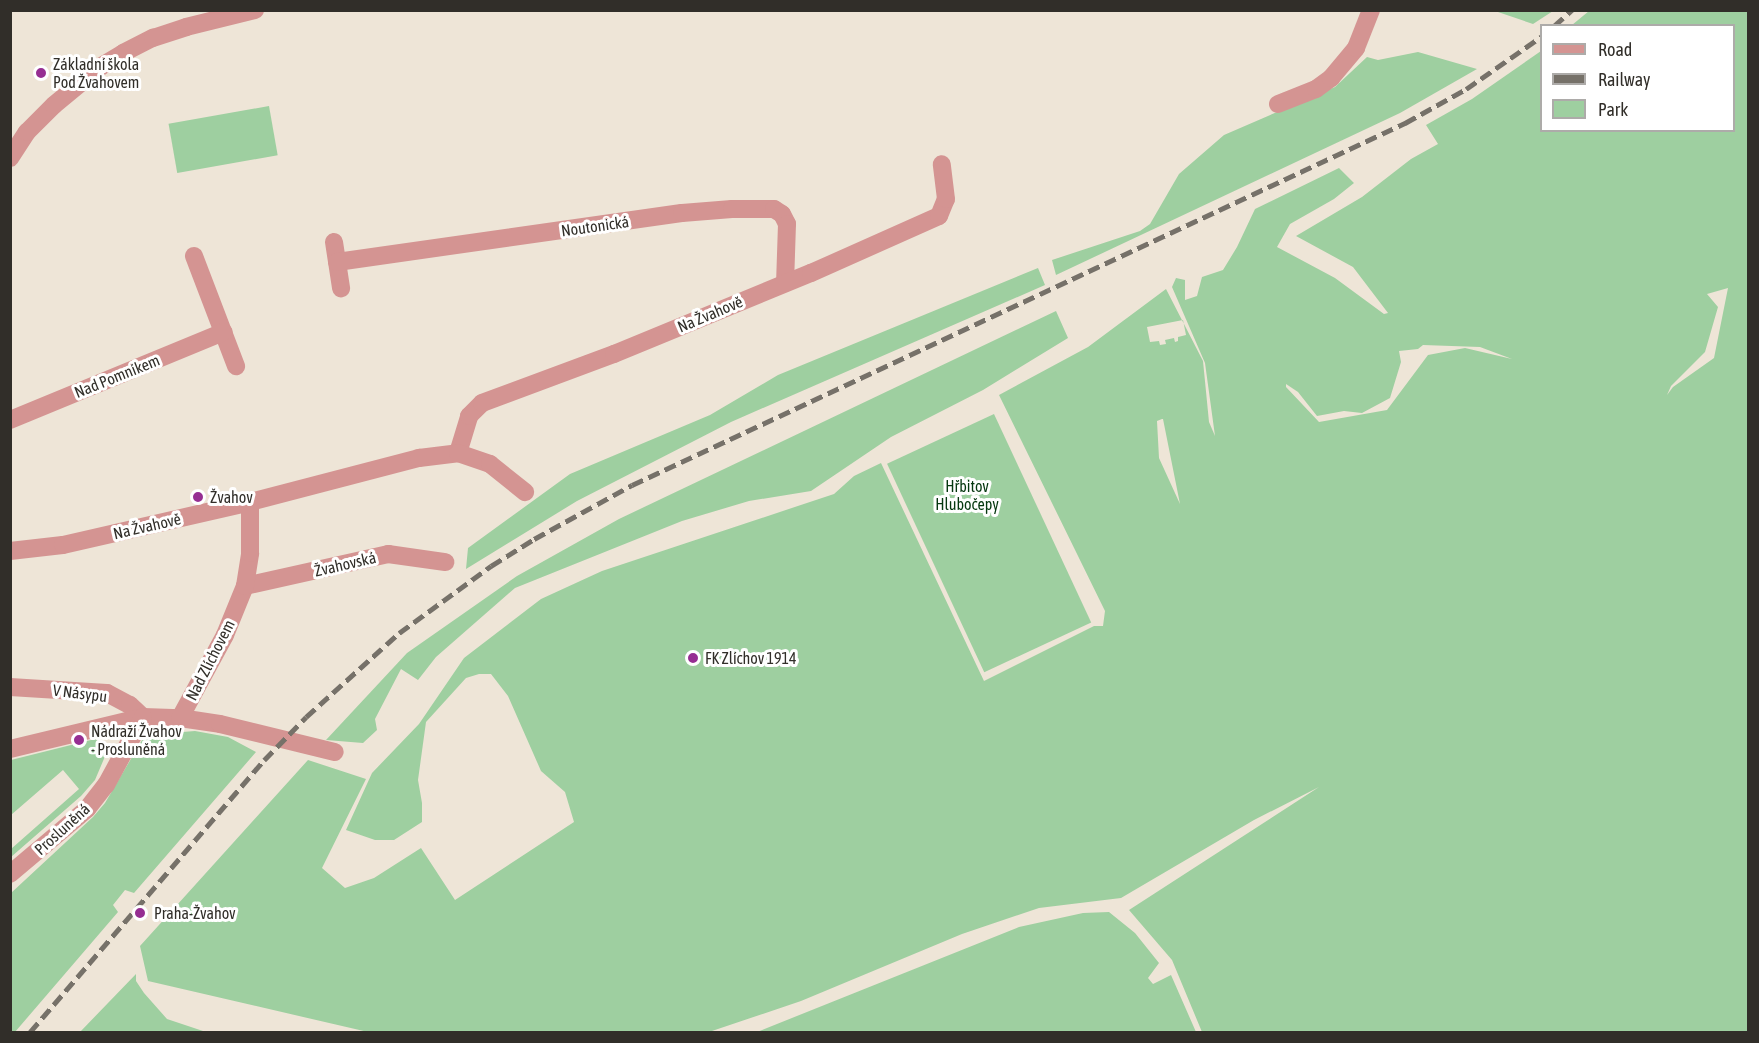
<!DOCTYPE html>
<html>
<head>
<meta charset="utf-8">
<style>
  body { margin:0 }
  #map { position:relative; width:1759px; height:1043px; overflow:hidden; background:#eee5d7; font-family:"Asap Condensed",sans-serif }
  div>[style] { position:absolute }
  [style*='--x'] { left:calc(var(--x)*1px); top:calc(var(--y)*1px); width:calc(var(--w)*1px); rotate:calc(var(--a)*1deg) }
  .green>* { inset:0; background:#9ecfa0; transform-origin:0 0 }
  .minor>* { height:18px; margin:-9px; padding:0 9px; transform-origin:9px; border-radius:9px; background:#d49492 }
  .rail>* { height:4.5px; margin-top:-2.25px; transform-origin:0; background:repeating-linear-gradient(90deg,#767169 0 12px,transparent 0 18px) }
  .dots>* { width:16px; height:16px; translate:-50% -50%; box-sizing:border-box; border:3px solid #fff; border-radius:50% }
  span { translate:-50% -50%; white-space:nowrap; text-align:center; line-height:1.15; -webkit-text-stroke:6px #fff; paint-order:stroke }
  .poi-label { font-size:16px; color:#312e29 }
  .left { translate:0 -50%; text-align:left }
  .street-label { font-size:16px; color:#312e29 }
  .park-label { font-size:16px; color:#05380f }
  .frame { position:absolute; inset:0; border:12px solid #312e29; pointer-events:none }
  .legend { position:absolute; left:1540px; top:24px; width:195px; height:108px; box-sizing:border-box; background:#fff; border:2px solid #adaba9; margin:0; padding:8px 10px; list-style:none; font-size:18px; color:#312e29 }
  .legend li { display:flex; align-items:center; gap:12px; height:30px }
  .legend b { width:30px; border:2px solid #adaba9 }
</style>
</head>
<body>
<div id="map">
  <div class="green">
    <i style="clip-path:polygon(1495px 11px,1553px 11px,1533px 24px)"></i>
    <i style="clip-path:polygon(evenodd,1589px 11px,1748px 11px,1748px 1032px,1202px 1032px,1172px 960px,1129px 910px,1319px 787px,1254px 820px,1121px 898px,1039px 908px,962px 934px,801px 1001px,709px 1032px,368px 1032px,148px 981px,140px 946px,308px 760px,366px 779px,322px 868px,345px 888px,374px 878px,421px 848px,455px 900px,574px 822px,565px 792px,541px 771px,508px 696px,491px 674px,479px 674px,466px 678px,426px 722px,418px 780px,422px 803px,422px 822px,394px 840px,375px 840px,346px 830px,372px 773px,419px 724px,464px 658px,541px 599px,602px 571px,834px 494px,854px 476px,881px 463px,984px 681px,1094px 626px,1103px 626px,1105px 611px,999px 395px,1088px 347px,1166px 289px,1203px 361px,1209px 422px,1215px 436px,1205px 363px,1172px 287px,1176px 278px,1185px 280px,1185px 300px,1197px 296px,1202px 277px,1223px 270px,1237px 247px,1255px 209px,1339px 168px,1354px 183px,1334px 199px,1290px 224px,1277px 247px,1335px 278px,1384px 314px,1388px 313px,1353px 267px,1296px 236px,1362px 197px,1411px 159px,1438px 144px,1426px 125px,1472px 99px,1541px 51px,1542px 130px,1734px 130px,1734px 26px,1572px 25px,1589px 11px,1728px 288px,1714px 358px,1673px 387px,1667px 395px,1671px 386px,1705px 352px,1718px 307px,1707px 294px,1728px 288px,1589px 11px,1183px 320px,1186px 335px,1178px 337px,1178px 341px,1175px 342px,1174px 338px,1165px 340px,1166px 344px,1160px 345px,1159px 341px,1150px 342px,1147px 327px,1183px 320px,1589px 11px,1423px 345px,1480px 347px,1512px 359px,1465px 348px,1428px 355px,1387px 410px,1319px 422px,1286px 387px,1286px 384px,1298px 392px,1317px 416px,1344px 411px,1362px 413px,1390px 398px,1401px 362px,1399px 351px,1418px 349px,1423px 345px,1589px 11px,1162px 419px,1163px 419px,1180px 504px,1159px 458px,1157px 421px,1162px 419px)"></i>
    <i style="clip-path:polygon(1418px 52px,1477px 69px,1400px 113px,1056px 275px,1052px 260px,1140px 231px,1150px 224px,1179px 174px,1224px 135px,1335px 87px,1367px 57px,1378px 60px)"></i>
    <i style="left:269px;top:106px;width:50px;height:102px;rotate:80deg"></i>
    <i style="clip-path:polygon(1038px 268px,1045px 285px,731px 422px,577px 501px,466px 569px,468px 548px,570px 474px,710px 415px,778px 375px)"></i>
    <i style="clip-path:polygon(1056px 311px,1068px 338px,983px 390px,891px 437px,811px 491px,749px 501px,682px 521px,515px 588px,436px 657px,418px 680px,401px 669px,375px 719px,377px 730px,363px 743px,326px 740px,407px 653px,517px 576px,619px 519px)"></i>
    <i style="left:994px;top:414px;width:230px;height:118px;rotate:65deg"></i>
    <i style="clip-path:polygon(195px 731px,228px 737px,256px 752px,134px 893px,125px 890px,113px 905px,118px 912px,15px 1032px,11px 1032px,11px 893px,93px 817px,105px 803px,145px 735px)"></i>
    <i style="clip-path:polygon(95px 739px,102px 744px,106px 754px,95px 780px,81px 796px,11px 857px,11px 849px,79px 789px,63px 770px,11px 815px,11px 760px)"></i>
    <i style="clip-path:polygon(1109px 912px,1135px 933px,1159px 963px,1148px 978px,1153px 984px,1171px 975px,1196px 1032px,757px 1032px,1019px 927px,1083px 913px)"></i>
    <i style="clip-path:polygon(136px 974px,136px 981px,144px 993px,167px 1019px,206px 1032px,80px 1032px)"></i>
  </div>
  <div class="minor">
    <i style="--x:1278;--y:104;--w:41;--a:-21.5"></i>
    <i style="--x:1316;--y:89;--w:19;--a:-36"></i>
    <i style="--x:1331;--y:78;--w:39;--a:-50"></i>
    <i style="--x:1356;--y:48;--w:41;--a:-68.5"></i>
    <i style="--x:10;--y:158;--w:31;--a:-57"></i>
    <i style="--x:27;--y:132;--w:38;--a:-45"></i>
    <i style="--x:54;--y:105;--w:60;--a:-39.6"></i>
    <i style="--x:100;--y:67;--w:27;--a:-31"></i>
    <i style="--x:123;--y:53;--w:34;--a:-27"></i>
    <i style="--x:153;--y:38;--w:35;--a:-18"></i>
    <i style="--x:186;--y:27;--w:71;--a:-13.8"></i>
    <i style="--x:334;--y:242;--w:47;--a:81.3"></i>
    <i style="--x:194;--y:256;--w:118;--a:69.1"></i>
    <i style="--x:337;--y:262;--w:348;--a:-8.1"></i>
    <i style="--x:682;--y:213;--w:50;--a:-4.6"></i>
    <i style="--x:732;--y:209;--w:42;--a:0"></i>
    <i style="--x:774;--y:209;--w:9;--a:32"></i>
    <i style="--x:782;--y:214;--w:11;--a:63"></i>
    <i style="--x:787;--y:224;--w:59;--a:91.9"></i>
    <i style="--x:10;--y:420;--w:231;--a:-22.4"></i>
    <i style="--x:458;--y:453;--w:39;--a:-73"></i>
    <i style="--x:469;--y:416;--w:18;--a:-45"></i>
    <i style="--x:482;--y:403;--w:141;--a:-20.4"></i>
    <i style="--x:614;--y:354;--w:213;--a:-22.4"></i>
    <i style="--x:811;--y:273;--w:140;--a:-24"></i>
    <i style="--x:939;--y:216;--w:18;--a:-68"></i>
    <i style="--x:946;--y:199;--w:35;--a:-97"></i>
    <i style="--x:10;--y:551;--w:53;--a:-6.5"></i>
    <i style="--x:63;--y:545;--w:192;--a:-12.9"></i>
    <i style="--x:250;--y:502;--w:175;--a:-14.6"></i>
    <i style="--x:419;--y:458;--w:39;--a:-7"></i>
    <i style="--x:458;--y:453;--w:34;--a:19"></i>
    <i style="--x:490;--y:464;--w:45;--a:38.7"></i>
    <i style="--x:245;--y:586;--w:147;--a:-12.6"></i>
    <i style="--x:388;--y:554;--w:58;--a:8"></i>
    <i style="--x:10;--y:687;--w:97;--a:3.5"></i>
    <i style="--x:107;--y:693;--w:26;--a:28"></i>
    <i style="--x:130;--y:705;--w:18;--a:43"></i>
    <i style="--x:180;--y:718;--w:40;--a:8.5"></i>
    <i style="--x:220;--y:724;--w:118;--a:13.7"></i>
    <i style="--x:10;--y:749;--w:137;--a:-13.5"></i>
    <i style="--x:143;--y:717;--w:37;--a:2"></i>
    <i style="--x:180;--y:718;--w:94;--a:-61.5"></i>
    <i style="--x:225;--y:635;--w:53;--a:-67.8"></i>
    <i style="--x:245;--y:586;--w:33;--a:-81"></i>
    <i style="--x:250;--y:553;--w:51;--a:-90"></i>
    <i style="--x:10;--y:874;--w:101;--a:-40.2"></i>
    <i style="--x:87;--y:809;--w:31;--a:-52"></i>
    <i style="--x:106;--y:785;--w:77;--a:-61.4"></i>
  </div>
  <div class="rail">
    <i style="--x:1554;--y:26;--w:24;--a:-42"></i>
    <i style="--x:30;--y:1032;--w:359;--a:-49.3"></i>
    <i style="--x:264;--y:760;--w:60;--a:-45.7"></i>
    <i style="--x:306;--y:717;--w:125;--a:-42.1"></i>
    <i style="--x:399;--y:633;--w:114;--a:-36.1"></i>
    <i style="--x:491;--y:566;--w:51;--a:-32.1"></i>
    <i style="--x:534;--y:539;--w:112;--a:-28.9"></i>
    <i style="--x:632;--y:485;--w:854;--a:-25.09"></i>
    <i style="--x:1405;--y:123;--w:70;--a:-29.1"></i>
    <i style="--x:1466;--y:89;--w:93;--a:-34.9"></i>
  </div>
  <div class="dots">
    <i style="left:41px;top:73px;background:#962e92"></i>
    <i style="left:198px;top:497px;background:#962e92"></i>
    <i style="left:693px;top:658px;background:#962e92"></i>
    <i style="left:79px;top:740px;background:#962e92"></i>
    <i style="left:140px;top:913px;background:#962e92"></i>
  </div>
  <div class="poi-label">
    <span class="left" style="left:53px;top:73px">Základní škola<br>Pod Žvahovem</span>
    <span class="left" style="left:210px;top:497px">Žvahov</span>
    <span class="left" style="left:705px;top:658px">FK Zlíchov 1914</span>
    <span class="left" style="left:91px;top:740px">Nádraží Žvahov<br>- Prosluněná</span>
    <span class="left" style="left:154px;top:913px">Praha-Žvahov</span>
  </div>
  <div class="street-label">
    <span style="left:595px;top:226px;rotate:-8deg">Noutonická</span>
    <span style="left:710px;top:314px;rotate:-23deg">Na Žvahově</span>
    <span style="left:117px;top:376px;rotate:-22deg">Nad Pomníkem</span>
    <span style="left:147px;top:526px;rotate:-13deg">Na Žvahově</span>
    <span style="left:345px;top:564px;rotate:-13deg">Žvahovská</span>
    <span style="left:210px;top:660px;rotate:-63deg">Nad Zlíchovem</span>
    <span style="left:80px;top:693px;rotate:7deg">V Násypu</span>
    <span style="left:62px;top:829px;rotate:-42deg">Prosluněná</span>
  </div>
  <div class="park-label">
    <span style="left:967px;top:495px">Hřbitov<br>Hlubočepy</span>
  </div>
  <div class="frame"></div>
  <ul class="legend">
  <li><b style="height:8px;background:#d49492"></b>Road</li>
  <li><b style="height:8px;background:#767169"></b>Railway</li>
  <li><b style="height:16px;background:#9ecfa0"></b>Park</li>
  </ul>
</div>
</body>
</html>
